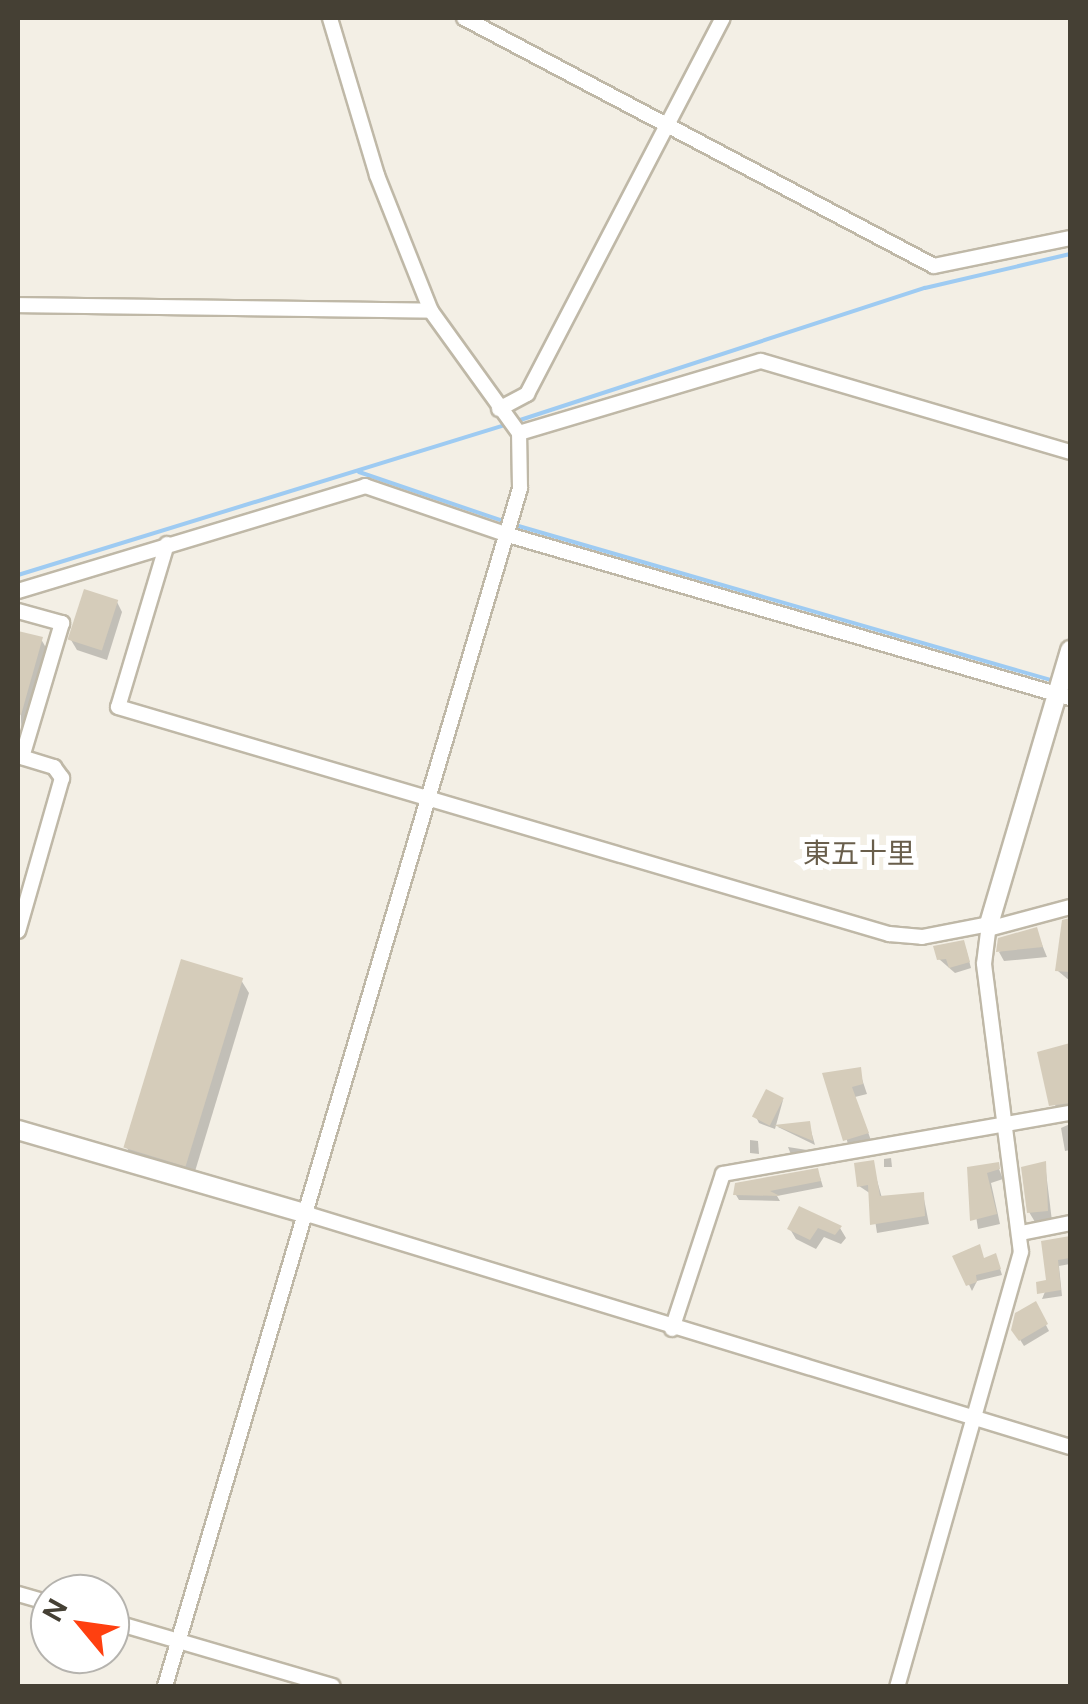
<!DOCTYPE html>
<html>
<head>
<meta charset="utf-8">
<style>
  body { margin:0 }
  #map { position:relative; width:1088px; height:1704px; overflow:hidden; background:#f3efe5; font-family:"DM Sans","Noto Sans JP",sans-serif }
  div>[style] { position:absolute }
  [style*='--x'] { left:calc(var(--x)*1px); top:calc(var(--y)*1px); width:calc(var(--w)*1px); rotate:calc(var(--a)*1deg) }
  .shadow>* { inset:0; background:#0003 }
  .stream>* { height:4px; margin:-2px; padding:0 2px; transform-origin:2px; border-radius:2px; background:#9ecbf2 }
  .building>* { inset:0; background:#d5ccba; transform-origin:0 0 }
  .roads { filter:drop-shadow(2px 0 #bfb8a7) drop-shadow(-2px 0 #bfb8a7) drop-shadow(0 2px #bfb8a7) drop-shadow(0 -2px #bfb8a7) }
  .minor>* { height:14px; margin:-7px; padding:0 7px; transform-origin:7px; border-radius:7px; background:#fff }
  .tertiary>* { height:18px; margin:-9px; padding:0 9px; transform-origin:9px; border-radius:9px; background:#fff }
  span { translate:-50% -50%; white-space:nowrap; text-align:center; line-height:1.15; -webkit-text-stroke:10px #fff; paint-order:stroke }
  .neighbourhood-label { font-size:28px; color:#695e4b }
  .frame { position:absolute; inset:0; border:20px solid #454034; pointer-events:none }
  .north { position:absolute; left:30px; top:1574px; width:100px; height:100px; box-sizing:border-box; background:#fff; border:2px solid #b5b3ae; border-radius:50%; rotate:299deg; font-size:28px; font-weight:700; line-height:40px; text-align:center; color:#454034 }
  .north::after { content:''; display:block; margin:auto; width:35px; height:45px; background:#ff4010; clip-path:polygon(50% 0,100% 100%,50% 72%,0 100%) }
</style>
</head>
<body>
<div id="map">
  <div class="shadow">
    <i style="clip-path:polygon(117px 602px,122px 612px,107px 660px,77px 650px,71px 640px)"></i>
    <i style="clip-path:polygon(18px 634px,41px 639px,49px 653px,22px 748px)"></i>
    <i style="clip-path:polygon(1036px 930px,1047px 957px,1004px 961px,999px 952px)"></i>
    <i style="clip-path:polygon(1062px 942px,1070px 944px,1070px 981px,1058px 971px)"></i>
    <i style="clip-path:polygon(966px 949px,971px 968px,955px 973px,939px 959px)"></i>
    <i style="clip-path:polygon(241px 980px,249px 993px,193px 1178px,135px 1161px,127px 1148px)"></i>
    <i style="clip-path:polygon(1070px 1046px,1070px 1114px,1058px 1115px,1040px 1053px)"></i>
    <i style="clip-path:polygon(859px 1070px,867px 1094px,855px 1097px,872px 1143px,850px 1150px,826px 1075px)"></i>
    <i style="clip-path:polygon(783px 1100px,775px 1129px,759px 1123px,756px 1117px)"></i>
    <i style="clip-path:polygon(809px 1124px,815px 1145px,778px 1127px)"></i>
    <i style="clip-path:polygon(1070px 1124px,1070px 1150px,1065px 1151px,1061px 1128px)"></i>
    <i style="clip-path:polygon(750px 1140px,758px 1141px,759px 1154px,750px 1153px)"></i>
    <i style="clip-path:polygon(788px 1147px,807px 1150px,809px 1154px,792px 1157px)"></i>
    <i style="clip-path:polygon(884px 1159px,891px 1158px,892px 1167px,884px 1167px)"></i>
    <i style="clip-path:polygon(872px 1163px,882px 1198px,923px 1194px,929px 1224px,877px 1233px,871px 1194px,859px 1186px)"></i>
    <i style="clip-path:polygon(997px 1164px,1003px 1179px,991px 1183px,1000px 1224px,978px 1229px,969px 1169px)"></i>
    <i style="clip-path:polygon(1045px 1164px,1052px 1221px,1035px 1222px,1029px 1212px)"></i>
    <i style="clip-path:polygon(820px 1177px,823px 1187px,777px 1196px,780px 1201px,739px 1200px,736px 1195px)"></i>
    <i style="clip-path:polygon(801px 1209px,840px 1228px,846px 1238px,841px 1244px,824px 1237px,816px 1249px,796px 1239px,790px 1229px)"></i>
    <i style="clip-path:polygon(1070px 1239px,1070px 1264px,1059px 1266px,1062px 1296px,1042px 1299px,1049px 1282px,1044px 1243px)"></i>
    <i style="clip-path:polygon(956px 1257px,998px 1262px,1002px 1275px,977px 1281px,972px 1291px)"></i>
    <i style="clip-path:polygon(1035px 1304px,1049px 1331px,1024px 1346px,1014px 1330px)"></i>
  </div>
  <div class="stream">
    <i style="--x:514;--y:422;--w:432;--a:-18.1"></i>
    <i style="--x:925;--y:288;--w:149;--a:-13.2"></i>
    <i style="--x:359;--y:472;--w:155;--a:18.8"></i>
    <i style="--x:515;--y:525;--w:561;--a:16.14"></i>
    <i style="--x:18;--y:575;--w:510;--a:-17.12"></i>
  </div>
  <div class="building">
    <i style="left:84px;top:589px;width:36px;height:53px;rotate:18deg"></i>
    <i style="clip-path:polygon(18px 631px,43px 637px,21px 715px,18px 714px)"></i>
    <i style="clip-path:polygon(1070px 918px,1070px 972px,1055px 971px,1062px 920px)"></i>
    <i style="clip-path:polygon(1037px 927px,1043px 947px,996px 952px,998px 938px)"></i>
    <i style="clip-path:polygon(964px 940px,970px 962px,949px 968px,946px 959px,937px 960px,933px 946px)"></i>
    <i style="left:181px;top:959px;width:65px;height:197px;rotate:17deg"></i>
    <i style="clip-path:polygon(1070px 1043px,1070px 1103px,1049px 1106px,1037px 1052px)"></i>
    <i style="clip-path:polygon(861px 1067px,863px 1084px,852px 1087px,869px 1133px,843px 1141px,822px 1073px)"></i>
    <i style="left:766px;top:1089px;width:20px;height:31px;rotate:27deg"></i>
    <i style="clip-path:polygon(810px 1121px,813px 1141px,774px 1125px)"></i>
    <i style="clip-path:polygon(874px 1160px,880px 1196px,924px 1192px,925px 1216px,870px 1225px,868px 1185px,857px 1187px,854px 1163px)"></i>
    <i style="clip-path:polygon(1046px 1161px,1048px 1211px,1027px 1213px,1021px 1167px)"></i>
    <i style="clip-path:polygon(999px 1162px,1000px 1169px,987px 1173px,997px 1214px,970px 1221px,967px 1167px)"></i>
    <i style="clip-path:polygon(818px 1168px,821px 1181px,770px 1191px,780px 1196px,733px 1195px,735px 1183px)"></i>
    <i style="clip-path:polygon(799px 1206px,842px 1226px,835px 1235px,818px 1228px,810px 1240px,787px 1229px)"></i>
    <i style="clip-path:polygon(1070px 1236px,1070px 1258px,1058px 1260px,1061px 1290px,1037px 1294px,1036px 1282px,1046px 1280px,1041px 1241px)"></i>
    <i style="clip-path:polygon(980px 1244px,984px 1258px,996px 1253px,1001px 1269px,976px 1275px,977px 1282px,966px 1286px,952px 1256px)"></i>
    <i style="clip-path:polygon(1036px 1301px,1048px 1324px,1019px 1341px,1011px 1330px,1015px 1313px)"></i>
  </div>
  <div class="roads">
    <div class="minor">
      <i style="--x:464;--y:18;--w:531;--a:27.82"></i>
      <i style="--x:934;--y:266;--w:139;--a:-11.6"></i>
      <i style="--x:18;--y:305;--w:413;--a:0.8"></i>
      <i style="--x:499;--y:409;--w:32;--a:-28"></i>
      <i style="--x:527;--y:394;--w:424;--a:-62.5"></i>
      <i style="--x:519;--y:433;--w:252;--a:-16.6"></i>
      <i style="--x:761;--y:361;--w:322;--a:16.4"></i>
      <i style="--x:167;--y:544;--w:170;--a:106.7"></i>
      <i style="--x:118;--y:707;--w:804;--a:16.41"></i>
      <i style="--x:889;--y:934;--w:33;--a:5"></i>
      <i style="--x:922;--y:937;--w:68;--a:-11"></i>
      <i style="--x:989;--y:924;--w:40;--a:97.1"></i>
      <i style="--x:984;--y:964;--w:290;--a:82.7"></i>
      <i style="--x:1021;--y:1252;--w:451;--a:105.9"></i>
      <i style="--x:18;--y:591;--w:363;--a:-16.8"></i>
      <i style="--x:365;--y:486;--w:151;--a:18.9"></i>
      <i style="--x:508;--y:535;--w:585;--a:16.17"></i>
      <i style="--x:18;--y:611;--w:46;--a:15.3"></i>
      <i style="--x:62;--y:623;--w:140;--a:106.6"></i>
      <i style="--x:18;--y:756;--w:38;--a:17"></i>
      <i style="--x:54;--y:767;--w:14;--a:54"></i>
      <i style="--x:62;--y:778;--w:159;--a:106"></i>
      <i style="--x:988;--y:929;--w:85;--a:-15"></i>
      <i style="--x:307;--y:1214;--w:798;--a:16.98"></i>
      <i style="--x:1021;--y:1233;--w:50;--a:-11.5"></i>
      <i style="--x:672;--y:1329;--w:163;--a:-71.8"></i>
      <i style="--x:723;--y:1174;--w:352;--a:-10"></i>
      <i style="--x:18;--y:1594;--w:33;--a:16"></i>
      <i style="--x:110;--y:1621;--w:232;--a:16.3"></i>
      <i style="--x:165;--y:1686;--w:1249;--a:-73.49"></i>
      <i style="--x:520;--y:488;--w:55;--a:-91"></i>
      <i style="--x:519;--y:433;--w:150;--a:-125.8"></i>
      <i style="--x:431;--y:311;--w:146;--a:-111.7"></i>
      <i style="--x:377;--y:175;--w:164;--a:-106.7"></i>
    </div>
    <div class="tertiary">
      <i style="--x:989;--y:924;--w:286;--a:-73.5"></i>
      <i style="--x:18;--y:1130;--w:301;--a:16.2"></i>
    </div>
  </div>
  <div class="neighbourhood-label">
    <span style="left:859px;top:854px">東五十里</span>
  </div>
  <div class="frame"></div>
  <div class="north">N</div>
</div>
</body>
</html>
